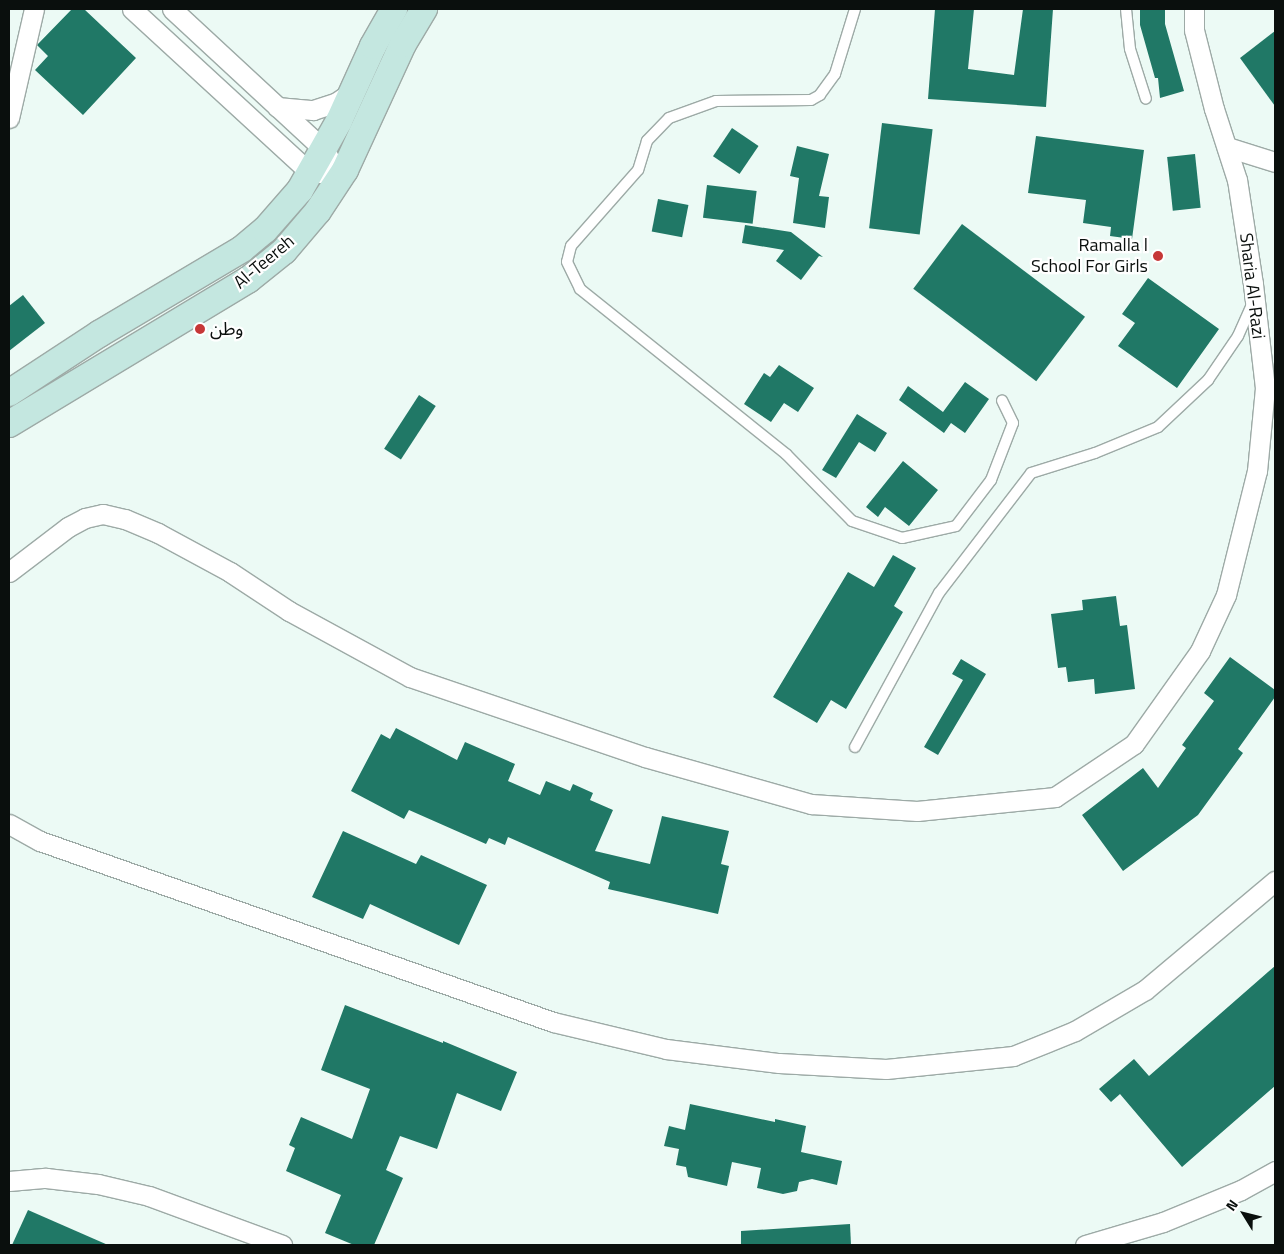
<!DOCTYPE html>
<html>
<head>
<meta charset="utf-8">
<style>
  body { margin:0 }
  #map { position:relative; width:1284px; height:1254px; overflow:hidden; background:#ecfaf5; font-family:"Titillium Web","Noto Sans Arabic",sans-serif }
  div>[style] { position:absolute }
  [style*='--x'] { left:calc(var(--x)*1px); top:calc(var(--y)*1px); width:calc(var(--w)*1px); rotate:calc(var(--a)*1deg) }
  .building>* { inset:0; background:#207866; transform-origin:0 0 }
  .roads { filter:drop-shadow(1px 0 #9daaa6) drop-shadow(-1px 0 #9daaa6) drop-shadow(0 1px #9daaa6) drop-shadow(0 -1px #9daaa6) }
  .service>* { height:10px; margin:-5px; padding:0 5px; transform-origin:5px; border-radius:5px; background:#fff }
  .minor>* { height:19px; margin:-9.5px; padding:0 9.5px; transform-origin:9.5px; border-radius:9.5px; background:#fff }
  .secondary>* { height:26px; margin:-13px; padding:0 13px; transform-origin:13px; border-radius:13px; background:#c4e7e0 }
  .dots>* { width:14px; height:14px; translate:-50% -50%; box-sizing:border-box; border:2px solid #fff; border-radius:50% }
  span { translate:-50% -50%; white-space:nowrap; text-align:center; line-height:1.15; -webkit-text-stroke:4.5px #fff; paint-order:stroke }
  .poi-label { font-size:18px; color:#0a0f0d }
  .right { translate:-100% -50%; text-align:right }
  .left { translate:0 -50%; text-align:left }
  .street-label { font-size:18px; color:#0a0f0d }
  .frame { position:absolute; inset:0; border:10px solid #0a0f0d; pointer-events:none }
  .north { position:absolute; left:1219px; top:1189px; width:50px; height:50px; -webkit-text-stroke:4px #fff; paint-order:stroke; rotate:306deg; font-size:14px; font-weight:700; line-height:20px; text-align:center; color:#0a0f0d }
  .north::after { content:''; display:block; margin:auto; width:18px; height:22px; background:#0a0f0d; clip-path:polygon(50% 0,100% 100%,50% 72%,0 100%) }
</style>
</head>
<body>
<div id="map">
  <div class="building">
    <i style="clip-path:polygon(72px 9px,84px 9px,136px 58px,83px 115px,35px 70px,48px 56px,37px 45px)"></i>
    <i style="clip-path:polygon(935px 9px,974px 9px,968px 69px,1014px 75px,1023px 9px,1053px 9px,1046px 107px,928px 99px)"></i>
    <i style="clip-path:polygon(1140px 9px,1165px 9px,1165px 24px,1184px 91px,1160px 98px,1158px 78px,1155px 78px,1140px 25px)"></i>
    <i style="clip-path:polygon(1275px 31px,1275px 106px,1240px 58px)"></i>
    <i style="left:882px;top:123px;width:51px;height:106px;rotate:7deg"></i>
    <i style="left:732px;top:128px;width:32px;height:34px;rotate:34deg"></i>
    <i style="clip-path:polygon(1036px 136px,1144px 150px,1132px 239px,1110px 236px,1111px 227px,1083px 223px,1086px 200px,1028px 193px)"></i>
    <i style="clip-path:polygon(797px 146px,829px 154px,819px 196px,829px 197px,825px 228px,793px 223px,799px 178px,790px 176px)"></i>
    <i style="left:1195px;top:154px;width:54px;height:28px;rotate:84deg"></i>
    <i style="left:707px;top:185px;width:50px;height:33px;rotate:7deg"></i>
    <i style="left:658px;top:199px;width:31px;height:33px;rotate:11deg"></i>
    <i style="left:962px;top:224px;width:154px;height:81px;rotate:37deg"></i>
    <i style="clip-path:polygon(745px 225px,791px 232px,823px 257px,819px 256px,801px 280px,776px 261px,784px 250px,742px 243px)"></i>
    <i style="clip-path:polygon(1148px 278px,1219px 329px,1177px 388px,1118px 346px,1135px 323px,1122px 314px)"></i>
    <i style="clip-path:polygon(23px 295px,45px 323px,9px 351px,9px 306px)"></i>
    <i style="clip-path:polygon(779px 365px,814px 388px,798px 412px,784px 403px,771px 422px,744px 404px,764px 373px,770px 377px)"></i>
    <i style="clip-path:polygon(965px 382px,989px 399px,965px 433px,951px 423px,944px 433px,899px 400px,908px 386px,943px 412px)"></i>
    <i style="left:419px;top:395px;width:20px;height:64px;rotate:33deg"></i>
    <i style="clip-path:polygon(857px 414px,887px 433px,875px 452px,859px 442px,836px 478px,822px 470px)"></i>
    <i style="clip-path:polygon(903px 461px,938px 490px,909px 526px,885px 507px,878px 517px,866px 507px)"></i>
    <i style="clip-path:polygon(893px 555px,916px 568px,894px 606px,903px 612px,846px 709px,831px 700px,817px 723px,773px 697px,848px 572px,874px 587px)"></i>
    <i style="clip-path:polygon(1116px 596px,1120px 626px,1127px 625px,1135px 689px,1095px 694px,1094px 679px,1068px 682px,1066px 667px,1058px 668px,1051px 614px,1083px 610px,1082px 600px)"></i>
    <i style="clip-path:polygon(1230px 657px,1275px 690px,1275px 697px,1238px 749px,1243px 753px,1198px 815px,1123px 871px,1082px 815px,1143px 768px,1158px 788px,1186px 748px,1182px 745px,1214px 701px,1204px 693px)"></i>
    <i style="clip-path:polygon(961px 659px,986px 674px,938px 755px,924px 747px,963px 680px,952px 674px)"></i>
    <i style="clip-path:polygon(396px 728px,457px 760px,465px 742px,515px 764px,508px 781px,540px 795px,546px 781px,570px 791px,573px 784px,593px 793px,590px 800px,613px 810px,595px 851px,650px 864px,662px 816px,729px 831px,721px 864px,729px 866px,718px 914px,608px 889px,610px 882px,508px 837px,505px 845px,489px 838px,486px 844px,409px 810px,404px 819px,351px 791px,381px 734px,390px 739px)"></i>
    <i style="clip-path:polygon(343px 831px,416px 864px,421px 855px,487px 885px,459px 945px,370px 904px,363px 919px,312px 897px)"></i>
    <i style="clip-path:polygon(1275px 966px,1275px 1086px,1182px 1167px,1120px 1094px,1111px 1102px,1099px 1089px,1134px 1059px,1149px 1076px)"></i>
    <i style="clip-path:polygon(345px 1005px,443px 1043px,443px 1041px,517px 1072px,501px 1111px,457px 1093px,437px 1149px,400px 1136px,386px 1170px,403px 1178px,374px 1245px,354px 1245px,325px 1233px,341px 1195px,286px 1171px,295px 1148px,289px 1145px,301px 1117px,352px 1139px,370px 1089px,321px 1070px)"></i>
    <i style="clip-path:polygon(690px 1104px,775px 1122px,775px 1119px,806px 1126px,801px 1152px,842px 1161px,837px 1185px,812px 1179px,799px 1182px,797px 1191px,783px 1194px,757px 1188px,761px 1168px,732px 1162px,727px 1186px,688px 1177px,686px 1167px,676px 1165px,679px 1149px,664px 1146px,669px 1126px,685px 1130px)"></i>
    <i style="clip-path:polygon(28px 1210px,108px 1245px,12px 1245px)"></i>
    <i style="clip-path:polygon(850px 1224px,851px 1245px,741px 1245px,741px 1231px)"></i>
  </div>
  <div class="roads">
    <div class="service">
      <i style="--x:855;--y:9;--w:68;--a:107.1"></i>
      <i style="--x:835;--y:74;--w:26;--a:126"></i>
      <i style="--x:820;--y:95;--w:10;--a:151"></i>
      <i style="--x:811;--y:100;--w:95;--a:179.4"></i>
      <i style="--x:716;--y:101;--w:50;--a:160.1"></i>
      <i style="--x:669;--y:118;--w:32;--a:134"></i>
      <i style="--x:647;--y:141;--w:30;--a:107"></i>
      <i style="--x:638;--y:170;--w:101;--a:131.4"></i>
      <i style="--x:571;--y:246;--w:16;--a:104"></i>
      <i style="--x:567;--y:262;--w:30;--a:64"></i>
      <i style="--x:580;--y:289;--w:264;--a:38.7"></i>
      <i style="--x:786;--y:454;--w:94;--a:45.4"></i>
      <i style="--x:852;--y:521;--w:53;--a:18.8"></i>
      <i style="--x:902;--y:538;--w:55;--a:-12.5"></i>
      <i style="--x:956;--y:526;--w:58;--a:-52.7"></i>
      <i style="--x:991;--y:480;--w:61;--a:-68.9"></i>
      <i style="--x:1013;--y:423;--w:25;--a:-116"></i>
      <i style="--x:1126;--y:9;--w:40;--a:84.3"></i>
      <i style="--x:1130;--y:49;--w:52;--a:72.3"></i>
      <i style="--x:855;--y:747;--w:175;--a:-61.4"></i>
      <i style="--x:939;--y:593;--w:151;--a:-52.5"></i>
      <i style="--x:1031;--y:473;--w:67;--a:-17.4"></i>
      <i style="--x:1095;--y:453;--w:68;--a:-22.4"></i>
      <i style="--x:1158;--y:427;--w:69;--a:-43.2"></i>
      <i style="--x:1208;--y:380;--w:53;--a:-55.7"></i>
      <i style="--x:1238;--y:336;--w:35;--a:-66"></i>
    </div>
    <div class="minor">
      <i style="--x:132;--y:9;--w:241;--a:42.6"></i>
      <i style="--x:309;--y:172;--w:32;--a:5"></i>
      <i style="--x:172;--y:9;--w:206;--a:42.8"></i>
      <i style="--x:323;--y:149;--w:11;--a:56"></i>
      <i style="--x:277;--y:107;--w:36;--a:5"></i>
      <i style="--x:313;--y:110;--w:25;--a:-18"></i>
      <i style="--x:337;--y:102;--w:18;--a:-34"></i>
      <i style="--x:9;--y:118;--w:112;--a:-77.1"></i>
      <i style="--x:1227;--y:147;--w:50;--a:17.4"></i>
      <i style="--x:9;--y:572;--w:74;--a:-37.3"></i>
      <i style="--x:68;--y:527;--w:19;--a:-28"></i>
      <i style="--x:85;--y:518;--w:18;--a:-13"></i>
      <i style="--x:103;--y:514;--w:23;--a:13"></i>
      <i style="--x:125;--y:519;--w:36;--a:23"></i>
      <i style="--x:158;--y:533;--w:82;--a:28.4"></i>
      <i style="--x:230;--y:572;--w:71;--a:33.5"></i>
      <i style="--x:289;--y:611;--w:138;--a:28.6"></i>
      <i style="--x:410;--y:677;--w:248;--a:18.8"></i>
      <i style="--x:645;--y:757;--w:173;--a:15.8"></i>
      <i style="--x:811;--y:804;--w:106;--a:3.8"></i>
      <i style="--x:917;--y:811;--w:139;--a:-5.8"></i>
      <i style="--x:1055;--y:797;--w:95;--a:-33.9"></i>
      <i style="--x:1134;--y:744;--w:114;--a:-54.6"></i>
      <i style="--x:1200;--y:651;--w:62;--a:-65.1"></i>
      <i style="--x:1226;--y:595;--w:128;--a:-76"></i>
      <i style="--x:1257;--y:471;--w:83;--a:-84.5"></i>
      <i style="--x:1265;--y:388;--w:105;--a:-96.6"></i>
      <i style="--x:1253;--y:284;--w:105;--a:-98.7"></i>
      <i style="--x:1237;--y:180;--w:75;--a:-107.9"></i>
      <i style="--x:1214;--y:109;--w:81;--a:-104.2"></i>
      <i style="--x:1194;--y:30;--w:21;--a:-90"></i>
      <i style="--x:9;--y:824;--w:35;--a:29"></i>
      <i style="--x:40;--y:841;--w:544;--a:19.43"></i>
      <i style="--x:553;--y:1022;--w:116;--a:13.4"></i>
      <i style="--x:666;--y:1049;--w:114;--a:7.1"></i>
      <i style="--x:779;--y:1063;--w:107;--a:3.2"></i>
      <i style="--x:886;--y:1069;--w:128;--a:-5.8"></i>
      <i style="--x:1013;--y:1056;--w:67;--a:-22"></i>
      <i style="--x:1075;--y:1031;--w:81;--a:-30.4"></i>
      <i style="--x:1145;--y:990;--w:170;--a:-40"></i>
      <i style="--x:9;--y:1181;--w:37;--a:-5"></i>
      <i style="--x:46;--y:1178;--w:52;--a:6.6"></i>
      <i style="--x:98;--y:1184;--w:52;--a:13.2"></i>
      <i style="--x:149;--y:1196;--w:142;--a:20.2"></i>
      <i style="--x:1085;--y:1245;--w:81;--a:-16.4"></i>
      <i style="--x:1163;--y:1222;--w:84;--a:-22.3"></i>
      <i style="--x:1241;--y:1190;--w:39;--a:-29"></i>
    </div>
    <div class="secondary">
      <i style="--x:9;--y:393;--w:108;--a:-33.2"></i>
      <i style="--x:99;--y:334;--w:166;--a:-30.7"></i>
      <i style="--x:242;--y:249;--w:30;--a:-40"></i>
      <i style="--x:265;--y:230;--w:53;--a:-48.8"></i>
      <i style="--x:300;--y:190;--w:79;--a:-60.5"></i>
      <i style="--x:339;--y:121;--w:82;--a:-65.6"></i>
      <i style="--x:373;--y:46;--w:43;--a:-60.4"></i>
      <i style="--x:9;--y:424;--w:279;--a:-31.1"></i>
      <i style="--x:248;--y:280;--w:46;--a:-38.9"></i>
      <i style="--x:284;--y:251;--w:52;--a:-49.6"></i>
      <i style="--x:318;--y:211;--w:49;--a:-56.6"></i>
      <i style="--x:345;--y:170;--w:139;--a:-65.3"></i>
      <i style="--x:403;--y:44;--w:41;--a:-59"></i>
    </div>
  </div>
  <div class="dots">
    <i style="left:1158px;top:256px;background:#c63737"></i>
    <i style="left:200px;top:329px;background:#c63737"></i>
  </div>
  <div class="poi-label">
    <span class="right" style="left:1148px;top:256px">Ramalla l<br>School For Girls</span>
    <span class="left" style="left:210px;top:329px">وطن</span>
  </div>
  <div class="street-label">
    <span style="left:264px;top:262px;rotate:-40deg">Al-Teereh</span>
    <span style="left:1252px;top:286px;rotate:83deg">Sharia Al-Razi</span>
  </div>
  <div class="frame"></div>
  <div class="north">N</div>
</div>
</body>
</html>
